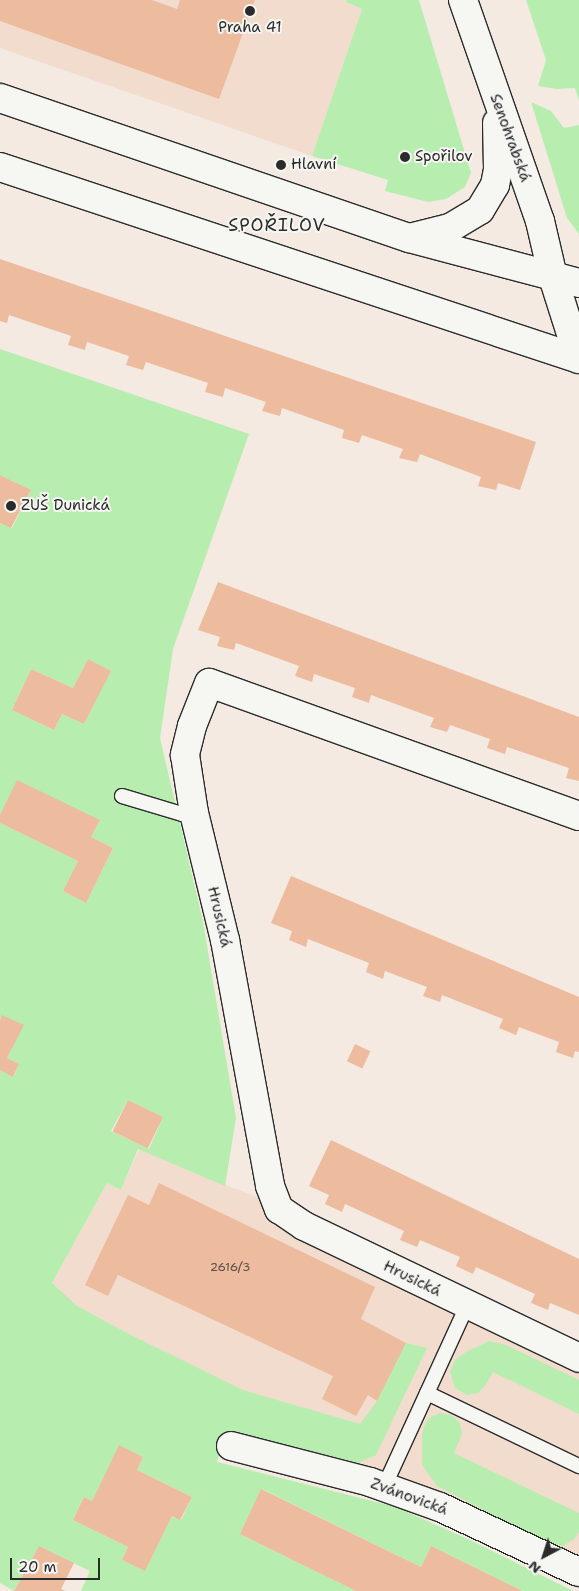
<!DOCTYPE html>
<html>
<head>
<meta charset="utf-8">
<style>
  body { margin:0 }
  #map { position:relative; width:579px; height:1591px; overflow:hidden; background:#f4eae1; font-family:"Shantell Sans",sans-serif }
  div>[style] { position:absolute }
  [style*='--x'] { left:calc(var(--x)*1px); top:calc(var(--y)*1px); width:calc(var(--w)*1px); rotate:calc(var(--a)*1deg) }
  .built>* { inset:0; background:#f2dccd }
  .green>* { inset:0; background:#b7eeb0 }
  .building>* { inset:0; background:#edbb9e; transform-origin:0 0 }
  .roads { filter:drop-shadow(1px 0 #2b2b2b) drop-shadow(-1px 0 #2b2b2b) drop-shadow(0 1px #2b2b2b) drop-shadow(0 -1px #2b2b2b) }
  .service>* { height:14px; margin:-7px; padding:0 7px; transform-origin:7px; border-radius:7px; background:#f6f6f2 }
  .minor>* { height:28px; margin:-14px; padding:0 14px; transform-origin:14px; border-radius:14px; background:#f6f6f2 }
  .tertiary>* { height:28px; margin:-14px; padding:0 14px; transform-origin:14px; border-radius:14px; background:#f6f6f2 }
  .dots>* { width:14px; height:14px; translate:-50% -50%; box-sizing:border-box; border:2px solid #f6f6f2; border-radius:50% }
  span { translate:-50% -50%; white-space:nowrap; text-align:center; line-height:1.15; -webkit-text-stroke:4px #f6f6f2; paint-order:stroke }
  .number-label { font-size:12px; color:#5c4f48 }
  .number-label span { -webkit-text-stroke-width:0 }
  .poi-label { font-size:15px; color:#2b2b2b }
  .left { translate:0 -50%; text-align:left }
  .street-label { font-size:15px; color:#2b2b2b }
  .quarter-label { font-size:18px; color:#2b2b2b; letter-spacing:1px }
  .north { position:absolute; left:519px; top:1531px; width:50px; height:50px; -webkit-text-stroke:4px #f6f6f2; paint-order:stroke; rotate:220deg; font-size:14px; font-weight:700; line-height:20px; text-align:center; color:#2b2b2b }
  .north::after { content:''; display:block; margin:auto; width:18px; height:22px; background:#2b2b2b; clip-path:polygon(50% 0,100% 100%,50% 72%,0 100%) }
  .scale { position:absolute; left:10px; top:1558px; width:90px; height:22px; box-sizing:border-box; border:2px solid #2b2b2b; border-top:0; padding-left:6px; font-size:15px; line-height:18px; white-space:nowrap; color:#2b2b2b; -webkit-text-stroke:4px #f6f6f2; paint-order:stroke }
</style>
</head>
<body>
<div id="map">
  <div class="built">
    <i style="clip-path:polygon(0 0,347px 0,346px 2px,362px 9px,312px 156px,0 48px)"></i>
    <i style="clip-path:polygon(139px 1149px,225px 1185px,300px 1212px,579px 1344px,579px 1585px,436px 1516px,365px 1492px,220px 1453px,226px 1431px,124px 1415px,52px 1283px,107px 1183px,121px 1190px)"></i>
  </div>
  <div class="green">
    <i style="clip-path:polygon(347px 0,419px 0,471px 173px,465px 187px,446px 199px,428px 202px,385px 191px,388px 180px,312px 156px,362px 9px,346px 2px)"></i>
    <i style="clip-path:polygon(526px 0,579px 0,579px 101px,575px 88px,557px 89px,538px 86px,546px 60px)"></i>
    <i style="clip-path:polygon(531px 102px,551px 111px,564px 128px,579px 125px,579px 234px,567px 218px)"></i>
    <i style="clip-path:polygon(evenodd,0 349px,249px 434px,173px 649px,160px 738px,203px 922px,236px 1118px,225px 1186px,138px 1149px,121px 1190px,107px 1183px,52px 1283px,77px 1306px,127px 1333px,243px 1390px,360px 1424px,377px 1401px,406px 1343px,427px 1348px,376px 1455px,358px 1463px,227px 1431px,217px 1462px,396px 1507px,472px 1541px,573px 1591px,523px 1591px,431px 1546px,421px 1567px,262px 1489px,240px 1534px,356px 1591px,81px 1591px,90px 1571px,39px 1546px,14px 1591px,0 1583px,0 1070px,14px 1076px,19px 1064px,7px 1058px,23px 1025px,2px 1016px,0 1020px,0 823px,78px 861px,63px 891px,86px 903px,113px 848px,91px 837px,100px 820px,0 815px,0 523px,12px 528px,31px 490px,0 475px,0 349px,88px 659px,110px 671px,84px 724px,62px 714px,54px 730px,12px 710px,31px 669px,73px 688px,88px 659px,0 349px,128px 1100px,163px 1117px,149px 1149px,111px 1131px,128px 1100px,0 349px,119px 1446px,143px 1457px,137px 1470px,192px 1497px,181px 1520px,172px 1516px,145px 1570px,122px 1560px,128px 1547px,73px 1520px,84px 1497px,92px 1501px,119px 1446px)"></i>
    <i style="clip-path:polygon(489px 1341px,506px 1345px,579px 1380px,579px 1414px,493px 1372px,486px 1385px,478px 1393px,467px 1395px,455px 1388px,450px 1372px,455px 1360px,466px 1352px)"></i>
    <i style="clip-path:polygon(440px 1413px,451px 1415px,460px 1423px,462px 1434px,454px 1453px,579px 1513px,579px 1532px,574px 1539px,563px 1546px,552px 1545px,437px 1486px,422px 1465px,422px 1435px,424px 1426px,429px 1418px)"></i>
  </div>
  <div class="building">
    <i style="clip-path:polygon(0 0,152px 0,177px 9px,180px 0,255px 0,219px 99px,0 21px)"></i>
    <i style="clip-path:polygon(0 259px,536px 442px,520px 490px,498px 483px,496px 490px,478px 486px,481px 477px,420px 454px,417px 462px,399px 458px,403px 449px,362px 435px,359px 443px,342px 438px,344px 430px,282px 408px,280px 416px,262px 411px,266px 402px,225px 388px,223px 397px,205px 392px,208px 383px,146px 362px,143px 370px,126px 365px,129px 356px,87px 342px,85px 350px,68px 345px,71px 336px,9px 315px,7px 323px,0 321px)"></i>
    <i style="clip-path:polygon(0 475px,31px 490px,11px 528px,0 523px)"></i>
    <i style="clip-path:polygon(218px 582px,579px 717px,579px 781px,566px 778px,569px 768px,507px 747px,505px 754px,487px 748px,490px 739px,450px 725px,447px 732px,430px 727px,434px 718px,371px 695px,369px 703px,352px 697px,355px 688px,314px 674px,312px 682px,295px 676px,299px 666px,236px 643px,234px 650px,217px 646px,220px 637px,198px 630px)"></i>
    <i style="clip-path:polygon(88px 659px,111px 671px,84px 724px,62px 714px,54px 730px,12px 710px,31px 669px,73px 688px)"></i>
    <i style="clip-path:polygon(17px 780px,100px 820px,91px 837px,113px 848px,86px 903px,63px 891px,78px 861px,0 823px,0 815px)"></i>
    <i style="clip-path:polygon(291px 876px,579px 997px,579px 1052px,575px 1051px,573px 1058px,556px 1052px,559px 1042px,519px 1027px,516px 1035px,499px 1028px,503px 1019px,442px 995px,440px 1002px,423px 996px,427px 987px,385px 971px,383px 979px,366px 972px,369px 963px,308px 939px,306px 947px,289px 940px,292px 931px,271px 923px)"></i>
    <i style="clip-path:polygon(2px 1015px,24px 1025px,7px 1058px,19px 1064px,13px 1077px,0 1070px,0 1020px)"></i>
    <i style="left:355px;top:1044px;width:17px;height:19px;rotate:25deg"></i>
    <i style="left:128px;top:1100px;width:39px;height:35px;rotate:26deg"></i>
    <i style="clip-path:polygon(331px 1140px,579px 1259px,579px 1315px,550px 1303px,548px 1310px,531px 1303px,535px 1294px,476px 1267px,473px 1274px,456px 1266px,460px 1257px,420px 1240px,417px 1247px,400px 1240px,404px 1231px,345px 1204px,342px 1212px,325px 1204px,329px 1195px,309px 1186px)"></i>
    <i style="clip-path:polygon(159px 1183px,375px 1287px,361px 1319px,406px 1343px,377px 1401px,368px 1395px,356px 1416px,322px 1399px,333px 1376px,118px 1275px,108px 1296px,85px 1285px,128px 1195px,149px 1205px)"></i>
    <i style="clip-path:polygon(119px 1445px,143px 1457px,137px 1470px,192px 1497px,180px 1520px,172px 1516px,145px 1571px,122px 1560px,128px 1547px,73px 1520px,84px 1497px,92px 1501px)"></i>
    <i style="clip-path:polygon(261px 1489px,421px 1567px,431px 1546px,523px 1591px,356px 1591px,240px 1534px)"></i>
    <i style="clip-path:polygon(39px 1546px,74px 1563px,61px 1589px,65px 1591px,14px 1591px)"></i>
  </div>
  <div class="roads">
    <div class="service">
      <i style="--x:122;--y:796;--w:63;--a:16.7"></i>
      <i style="--x:182;--y:814;--w:12;--a:-5"></i>
      <i style="--x:427;--y:1393;--w:169;--a:25.7"></i>
      <i style="--x:384;--y:1487;--w:199;--a:-65.4"></i>
    </div>
    <div class="minor">
      <i style="--x:579;--y:816;--w:393;--a:-160.2"></i>
      <i style="--x:209;--y:683;--w:46;--a:111.6"></i>
      <i style="--x:192;--y:726;--w:30;--a:104"></i>
      <i style="--x:185;--y:755;--w:59;--a:81.2"></i>
      <i style="--x:194;--y:813;--w:131;--a:76.3"></i>
      <i style="--x:225;--y:940;--w:250;--a:79.6"></i>
      <i style="--x:270;--y:1186;--w:25;--a:69"></i>
      <i style="--x:279;--y:1209;--w:30;--a:34"></i>
      <i style="--x:304;--y:1226;--w:305;--a:25.6"></i>
      <i style="--x:231;--y:1446;--w:144;--a:14.5"></i>
      <i style="--x:370;--y:1482;--w:74;--a:19.7"></i>
      <i style="--x:440;--y:1507;--w:153;--a:25.1"></i>
    </div>
    <div class="tertiary">
      <i style="--x:463;--y:0;--w:234;--a:70.8"></i>
      <i style="--x:540;--y:221;--w:57;--a:76.9"></i>
      <i style="--x:553;--y:277;--w:86;--a:72.4"></i>
      <i style="--x:0;--y:98;--w:432;--a:18.9"></i>
      <i style="--x:409;--y:238;--w:176;--a:14.8"></i>
      <i style="--x:0;--y:167;--w:610;--a:18.35"></i>
      <i style="--x:413;--y:237;--w:38;--a:-14"></i>
      <i style="--x:450;--y:228;--w:35;--a:-31"></i>
      <i style="--x:480;--y:210;--w:29;--a:-59"></i>
      <i style="--x:495;--y:185;--w:16;--a:-79"></i>
      <i style="--x:498;--y:169;--w:46;--a:-91.2"></i>
    </div>
  </div>
  <div class="dots">
    <i style="left:250px;top:11px;background:#2b2b2b"></i>
    <i style="left:405px;top:157px;background:#2b2b2b"></i>
    <i style="left:281px;top:165px;background:#2b2b2b"></i>
    <i style="left:11px;top:506px;background:#2b2b2b"></i>
  </div>
  <div class="number-label">
    <span style="left:230px;top:1268px">2616/3</span>
  </div>
  <div class="poi-label">
    <span style="left:250px;top:28px">Praha 41</span>
    <span class="left" style="left:415px;top:157px">Spořilov</span>
    <span class="left" style="left:291px;top:165px">Hlavní</span>
    <span class="left" style="left:21px;top:506px">ZUŠ Dunická</span>
  </div>
  <div class="street-label">
    <span style="left:510px;top:138px;rotate:70deg">Senohrabská</span>
    <span style="left:219px;top:917px;rotate:77deg">Hrusická</span>
    <span style="left:412px;top:1279px;rotate:26deg">Hrusická</span>
    <span style="left:409px;top:1497px;rotate:20deg">Zvánovická</span>
  </div>
  <div class="quarter-label">
    <span style="left:277px;top:225px">SPOŘILOV</span>
  </div>
  <div class="north">N</div>
  <div class="scale">20 m</div>
</div>
</body>
</html>
